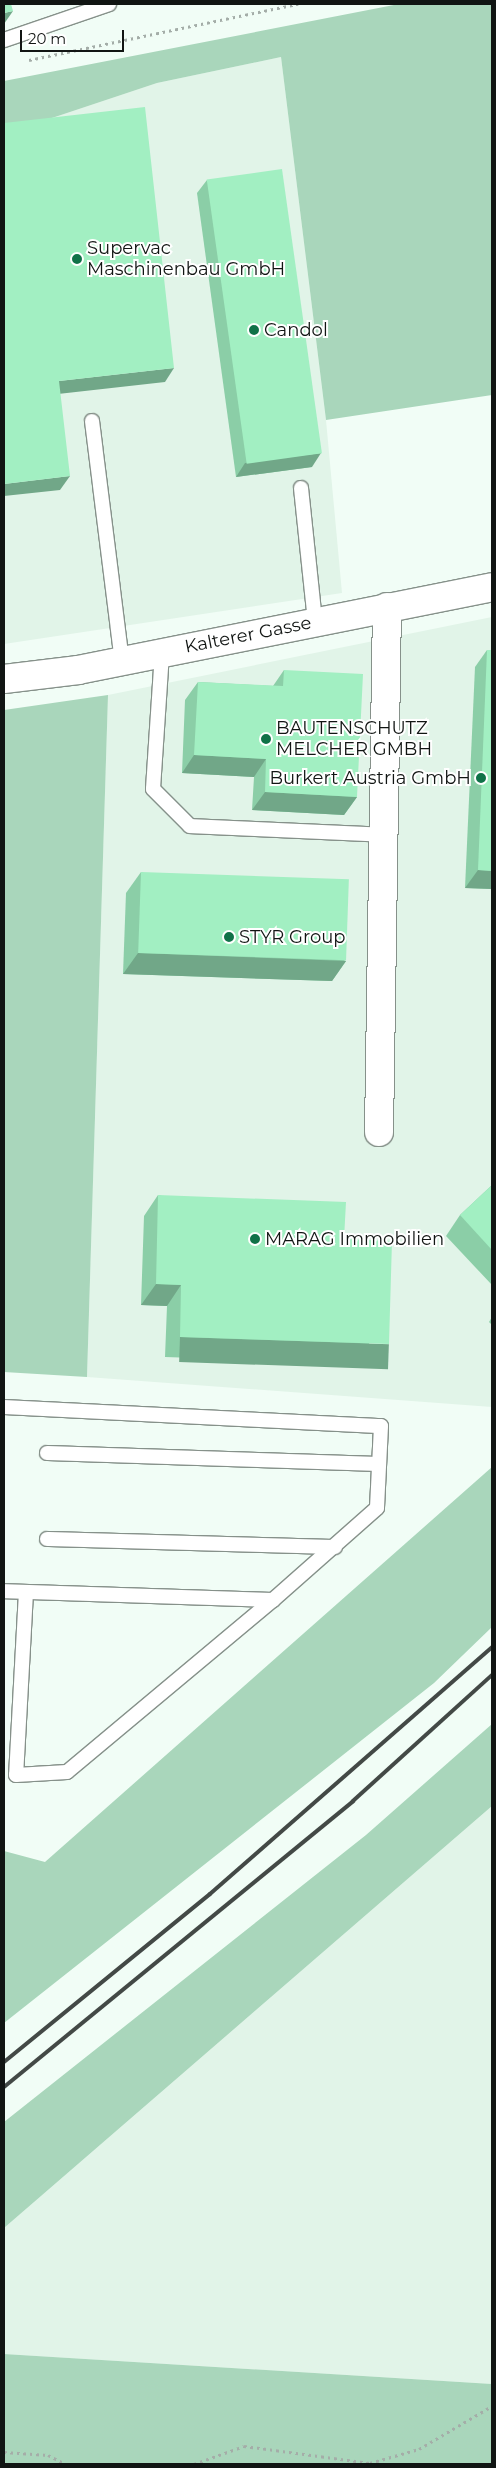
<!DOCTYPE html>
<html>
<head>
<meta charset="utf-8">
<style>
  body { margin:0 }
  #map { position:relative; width:496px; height:2468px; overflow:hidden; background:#f1fdf6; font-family:Montserrat,sans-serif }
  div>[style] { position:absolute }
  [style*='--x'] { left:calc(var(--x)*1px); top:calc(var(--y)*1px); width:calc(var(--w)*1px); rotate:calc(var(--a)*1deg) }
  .built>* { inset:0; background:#e1f4e8 }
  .green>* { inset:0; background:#a9d6bb }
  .path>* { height:3px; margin-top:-1.5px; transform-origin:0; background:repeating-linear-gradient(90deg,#a4ada8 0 2.5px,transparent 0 6.5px) }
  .roads { filter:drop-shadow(1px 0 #86918a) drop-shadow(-1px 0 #86918a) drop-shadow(0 1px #86918a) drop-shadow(0 -1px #86918a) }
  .lane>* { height:14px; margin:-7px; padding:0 7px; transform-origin:7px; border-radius:7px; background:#fff }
  .street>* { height:28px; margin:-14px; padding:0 14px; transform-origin:14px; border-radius:14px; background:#fff }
  .rail>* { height:4px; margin:-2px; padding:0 2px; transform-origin:2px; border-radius:2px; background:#434946 }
  .wall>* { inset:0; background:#8bcea7 }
  .shaded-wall>* { inset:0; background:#71a788; transform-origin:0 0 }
  .building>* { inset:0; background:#a2efc2; transform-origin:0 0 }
  .dots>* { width:14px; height:14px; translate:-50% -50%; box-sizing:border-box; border:2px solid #fff; border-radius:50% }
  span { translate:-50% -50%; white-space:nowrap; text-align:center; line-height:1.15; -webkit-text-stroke:4px #fff; paint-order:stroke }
  .poi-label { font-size:18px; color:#111513 }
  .left { translate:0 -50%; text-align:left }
  .right { translate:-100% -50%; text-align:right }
  .street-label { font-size:18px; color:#111513 }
  .frame { position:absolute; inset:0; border:5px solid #111513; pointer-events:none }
  .scale { position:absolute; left:20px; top:30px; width:104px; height:22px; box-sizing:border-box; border:2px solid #111513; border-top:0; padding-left:6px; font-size:15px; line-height:18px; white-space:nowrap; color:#111513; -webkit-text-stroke:4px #fff; paint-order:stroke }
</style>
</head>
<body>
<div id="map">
  <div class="built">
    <i style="clip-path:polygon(281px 57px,326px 420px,342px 593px,4px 644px,4px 134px,157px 83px)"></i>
    <i style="clip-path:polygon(492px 617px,492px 1407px,87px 1377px,108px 695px)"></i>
    <i style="clip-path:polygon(492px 1806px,492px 2384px,4px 2354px,4px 2228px)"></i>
  </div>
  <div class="green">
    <i style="clip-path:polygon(399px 4px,492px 4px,492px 395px,326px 420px,281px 57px,157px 83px,4px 134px,4px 81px)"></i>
    <i style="clip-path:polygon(108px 695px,87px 1377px,4px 1372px,4px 710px)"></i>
    <i style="clip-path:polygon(492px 1467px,492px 1627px,434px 1683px,4px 2023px,4px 1851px,45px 1862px)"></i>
    <i style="clip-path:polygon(492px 1724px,492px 1806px,4px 2228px,4px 2122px,366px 1835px)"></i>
    <i style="clip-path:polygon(4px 2354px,492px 2384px,492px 2464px,4px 2464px)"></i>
  </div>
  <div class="path">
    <i style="--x:29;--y:60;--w:275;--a:-11.8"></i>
    <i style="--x:4;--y:2452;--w:44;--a:3.9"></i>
    <i style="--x:48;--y:2455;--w:20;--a:27"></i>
    <i style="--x:194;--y:2464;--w:53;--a:-19.8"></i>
    <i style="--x:244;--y:2446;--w:127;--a:7.7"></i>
    <i style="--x:370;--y:2463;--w:51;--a:-15.9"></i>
    <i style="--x:419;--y:2449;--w:85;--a:-30.5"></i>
  </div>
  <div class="roads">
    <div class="lane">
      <i style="--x:4;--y:40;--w:111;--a:-18.9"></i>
      <i style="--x:92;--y:421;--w:242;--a:82.9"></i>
      <i style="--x:301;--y:488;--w:135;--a:84"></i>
      <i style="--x:162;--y:653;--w:136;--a:93.8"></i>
      <i style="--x:153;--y:789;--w:52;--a:45"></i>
      <i style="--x:190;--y:826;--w:197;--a:2.6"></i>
      <i style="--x:4;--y:1407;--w:377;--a:2.9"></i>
      <i style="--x:381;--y:1426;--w:82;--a:92.8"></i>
      <i style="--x:377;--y:1508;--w:139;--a:138.5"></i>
      <i style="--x:273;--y:1600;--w:269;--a:-178.1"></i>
      <i style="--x:47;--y:1453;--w:332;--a:1.9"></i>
      <i style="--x:47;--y:1539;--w:288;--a:1.6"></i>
      <i style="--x:26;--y:1592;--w:183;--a:93.1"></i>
      <i style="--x:16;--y:1775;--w:51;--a:-3.4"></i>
      <i style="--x:67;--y:1772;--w:268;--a:-39.9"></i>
    </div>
    <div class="street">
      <i style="--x:4;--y:679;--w:75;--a:-6.9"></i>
      <i style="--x:78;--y:670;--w:422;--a:-11.3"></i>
      <i style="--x:379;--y:1132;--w:525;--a:-89.13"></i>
    </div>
  </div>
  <div class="rail">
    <i style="--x:4;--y:2062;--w:266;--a:-39.2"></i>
    <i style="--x:210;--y:1894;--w:375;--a:-41.2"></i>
    <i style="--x:4;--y:2087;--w:451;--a:-39.3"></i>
    <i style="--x:353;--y:1801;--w:188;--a:-42.2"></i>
  </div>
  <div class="wall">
    <i style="clip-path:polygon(207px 180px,312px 467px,236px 477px,197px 193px)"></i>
    <i style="clip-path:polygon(487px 650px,492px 889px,465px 888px,475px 667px)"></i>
    <i style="clip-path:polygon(284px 670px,357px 797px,344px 815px,252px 810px,254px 777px,182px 773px,185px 700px,198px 682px,273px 686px)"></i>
    <i style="clip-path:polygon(141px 872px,346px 961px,332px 981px,123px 974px,126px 893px)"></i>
    <i style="clip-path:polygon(492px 1185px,492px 1285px,446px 1236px,460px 1215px)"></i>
    <i style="clip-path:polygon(158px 1195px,344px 1239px,374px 1364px,165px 1357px,167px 1306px,141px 1305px,144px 1216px)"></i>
    <i style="clip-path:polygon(492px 1317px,492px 1325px,489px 1322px)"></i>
  </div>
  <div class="shaded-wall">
    <i style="clip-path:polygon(13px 11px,4px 24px,4px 13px)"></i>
    <i style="clip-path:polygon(174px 368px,165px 382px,49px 395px,59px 381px)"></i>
    <i style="clip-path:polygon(321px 453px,312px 467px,236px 477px,245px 463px)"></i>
    <i style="clip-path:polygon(70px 476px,60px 490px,4px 496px,4px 484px)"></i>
    <i style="clip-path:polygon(194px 755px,266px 759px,254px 777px,182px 773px)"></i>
    <i style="clip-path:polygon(265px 792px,357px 797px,344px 815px,252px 810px)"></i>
    <i style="clip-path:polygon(478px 870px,492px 871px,492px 889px,465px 888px)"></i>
    <i style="clip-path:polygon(138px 953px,346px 961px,332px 981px,123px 974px)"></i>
    <i style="clip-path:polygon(156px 1284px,181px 1285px,167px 1306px,141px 1305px)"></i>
    <i style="left:180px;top:1337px;width:209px;height:25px;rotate:2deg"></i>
  </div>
  <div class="building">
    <i style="clip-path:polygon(4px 4px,11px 4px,13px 11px,4px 13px)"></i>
    <i style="clip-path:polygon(145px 107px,174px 368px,59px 381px,70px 476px,4px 484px,4px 123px)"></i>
    <i style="left:282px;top:169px;width:287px;height:76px;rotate:82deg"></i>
    <i style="clip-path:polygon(487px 650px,492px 650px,492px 871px,478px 870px)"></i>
    <i style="clip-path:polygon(284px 670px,363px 674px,357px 797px,265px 792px,266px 759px,194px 755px,198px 682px,283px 686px)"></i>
    <i style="left:141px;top:872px;width:208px;height:81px;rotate:2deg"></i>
    <i style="clip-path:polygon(492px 1185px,492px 1250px,460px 1215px)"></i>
    <i style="clip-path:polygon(158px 1195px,346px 1202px,344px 1239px,392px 1241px,389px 1344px,180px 1337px,181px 1285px,156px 1284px)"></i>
  </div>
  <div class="dots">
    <i style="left:77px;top:259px;background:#107248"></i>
    <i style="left:254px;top:330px;background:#107248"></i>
    <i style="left:266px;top:739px;background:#107248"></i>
    <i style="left:481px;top:778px;background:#107248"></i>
    <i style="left:229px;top:937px;background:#107248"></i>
    <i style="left:255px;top:1239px;background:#107248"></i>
  </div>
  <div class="poi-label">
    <span class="left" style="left:87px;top:259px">Supervac<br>Maschinenbau GmbH</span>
    <span class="left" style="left:264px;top:330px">Candol</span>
    <span class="left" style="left:276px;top:739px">BAUTENSCHUTZ<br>MELCHER GMBH</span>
    <span class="right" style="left:471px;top:778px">Burkert Austria GmbH</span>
    <span class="left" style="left:239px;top:937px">STYR Group</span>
    <span class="left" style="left:265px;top:1239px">MARAG Immobilien</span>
  </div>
  <div class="street-label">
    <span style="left:248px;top:635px;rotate:-11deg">Kalterer Gasse</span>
  </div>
  <div class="frame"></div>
  <div class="scale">20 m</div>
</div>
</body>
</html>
